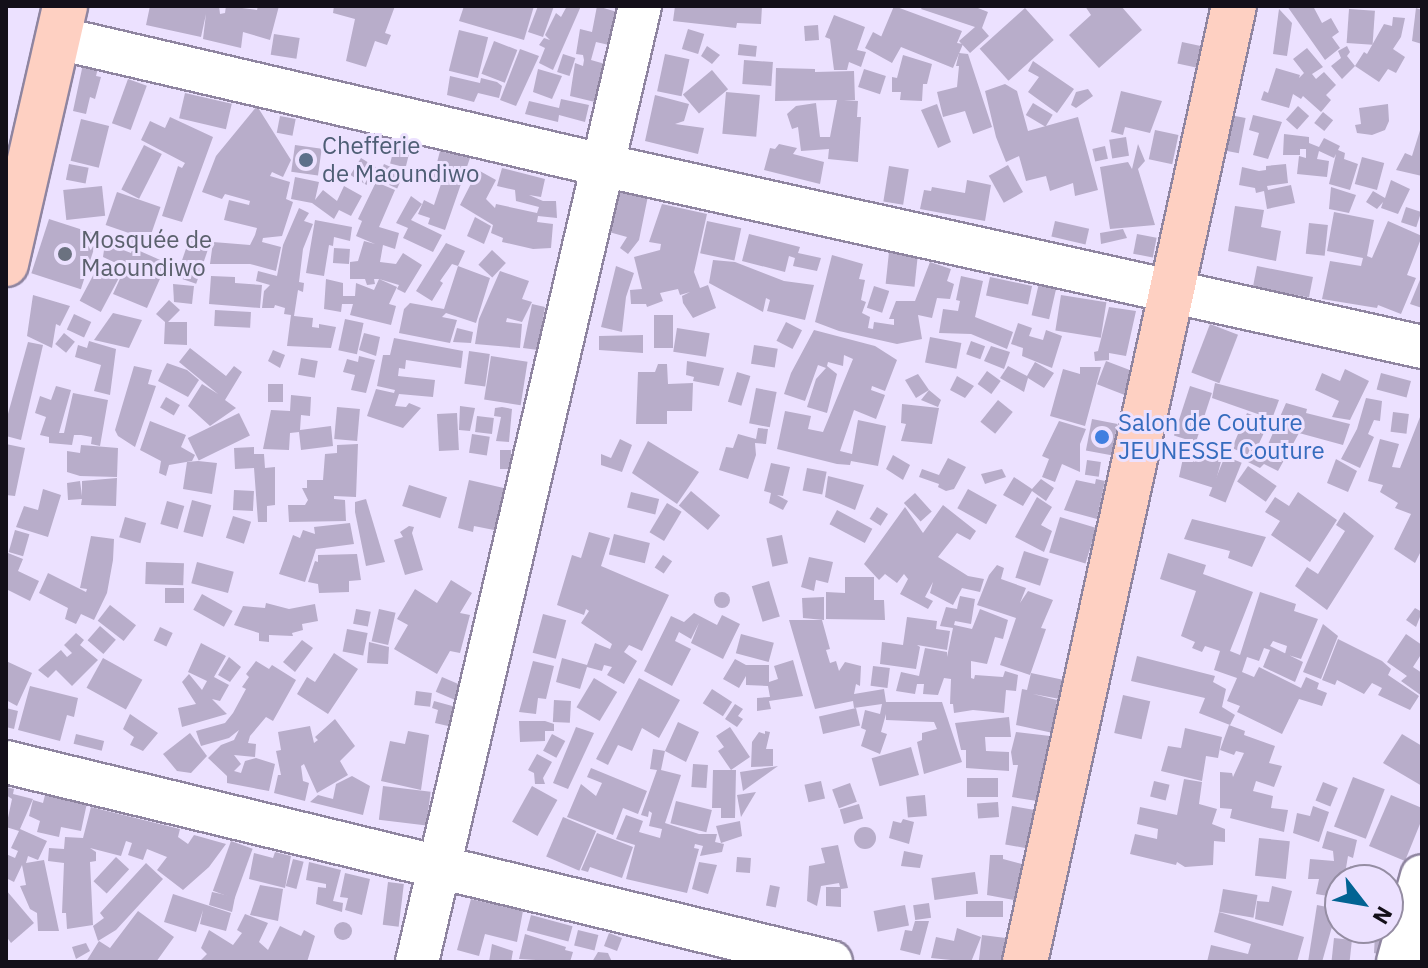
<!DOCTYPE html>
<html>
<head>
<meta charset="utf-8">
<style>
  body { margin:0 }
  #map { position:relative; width:1428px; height:968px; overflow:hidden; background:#ece1ff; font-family:"IBM Plex Sans",sans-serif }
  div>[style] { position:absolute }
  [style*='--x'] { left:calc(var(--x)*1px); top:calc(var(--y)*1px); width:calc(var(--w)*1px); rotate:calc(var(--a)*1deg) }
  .building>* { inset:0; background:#b8adca; transform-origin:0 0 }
  .round { border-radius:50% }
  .roads { filter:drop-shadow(2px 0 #8f85a0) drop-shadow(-2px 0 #8f85a0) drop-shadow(0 2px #8f85a0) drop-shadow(0 -2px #8f85a0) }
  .minor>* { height:42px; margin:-21px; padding:0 21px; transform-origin:21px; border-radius:21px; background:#fff }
  .major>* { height:44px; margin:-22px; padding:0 22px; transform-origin:22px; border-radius:22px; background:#fed0c2 }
  .dots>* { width:22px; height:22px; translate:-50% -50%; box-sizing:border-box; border:4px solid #ece1ff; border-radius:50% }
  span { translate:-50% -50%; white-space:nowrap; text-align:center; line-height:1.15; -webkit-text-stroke:6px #ece1ff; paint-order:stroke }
  .service-label { font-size:24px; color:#4e5e75 }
  .left { translate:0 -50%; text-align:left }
  .worship-label { font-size:24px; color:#5b616d }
  .shop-label { font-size:24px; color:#366cbe }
  .frame { position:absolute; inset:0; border:8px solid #130f19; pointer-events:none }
  .north { position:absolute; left:1324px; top:864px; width:80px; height:80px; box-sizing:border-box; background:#ece1ff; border:2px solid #958da3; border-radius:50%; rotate:121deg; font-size:22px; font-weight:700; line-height:32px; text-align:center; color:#130f19 }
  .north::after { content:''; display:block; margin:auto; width:28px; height:36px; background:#026393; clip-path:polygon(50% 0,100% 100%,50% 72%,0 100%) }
</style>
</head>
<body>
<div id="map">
  <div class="building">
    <i style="clip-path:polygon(150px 6px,219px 6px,220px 14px,225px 13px,226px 6px,257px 10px,258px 6px,279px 6px,270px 40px,243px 32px,241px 48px,203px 39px,206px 14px,201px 37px,146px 25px)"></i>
    <i style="clip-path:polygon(334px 6px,395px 6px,385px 33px,391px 35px,387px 45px,375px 41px,366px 67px,346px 61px,355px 19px,333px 13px)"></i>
    <i style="clip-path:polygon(464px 6px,534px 6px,524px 40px,459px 21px)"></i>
    <i style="clip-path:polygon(538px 6px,554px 6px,543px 37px,528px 32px)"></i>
    <i style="clip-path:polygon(567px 6px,581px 6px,553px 70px,539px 63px,545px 48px,539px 45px,544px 38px,550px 40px,545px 35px,556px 13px,561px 17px)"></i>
    <i style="clip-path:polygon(597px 6px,617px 12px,609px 45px,596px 42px,591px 60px,605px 64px,595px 102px,570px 96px,575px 63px,583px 66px,584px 60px,583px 55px,576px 54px,580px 29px,592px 32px)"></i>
    <i style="clip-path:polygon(675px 6px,762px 6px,761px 24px,737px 23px,736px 28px,673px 21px)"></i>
    <i style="clip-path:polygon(894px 6px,962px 31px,957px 43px,963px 44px,953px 68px,901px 47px,892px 63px,865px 48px,873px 32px,899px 46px,881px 37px)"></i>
    <i style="clip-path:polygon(923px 6px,973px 6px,988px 12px,982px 28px,989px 36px,970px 53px,959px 41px,975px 27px,921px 9px)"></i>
    <i style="clip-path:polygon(1085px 6px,1121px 6px,1142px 30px,1099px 68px,1069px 35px,1091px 15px)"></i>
    <i style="clip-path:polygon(1287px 6px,1313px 6px,1322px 23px,1331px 18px,1339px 32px,1332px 37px,1340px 48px,1325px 60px)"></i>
    <i style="left:1025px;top:8px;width:43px;height:61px;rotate:48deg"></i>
    <i style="clip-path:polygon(1416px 8px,1422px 10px,1422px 44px,1412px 41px)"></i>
    <i style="clip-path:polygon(1279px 9px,1292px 23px,1287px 56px,1273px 54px)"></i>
    <i style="left:1349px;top:9px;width:26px;height:34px;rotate:4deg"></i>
    <i style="clip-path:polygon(834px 15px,865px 27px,857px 50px,866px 52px,861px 67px,849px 62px,847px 70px,834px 70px,830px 39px,825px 37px)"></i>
    <i style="clip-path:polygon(1393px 17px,1405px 18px,1401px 37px,1393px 49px,1405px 57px,1396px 73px,1388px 69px,1379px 82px,1355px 66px,1342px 79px,1331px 66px,1341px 58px,1338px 51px,1347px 46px,1350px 52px,1347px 56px,1355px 66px,1364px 52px,1367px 54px,1384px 24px,1392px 26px)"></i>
    <i style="left:818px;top:25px;width:15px;height:14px;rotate:86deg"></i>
    <i style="left:688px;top:29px;width:17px;height:21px;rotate:17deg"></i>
    <i style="left:459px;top:30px;width:30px;height:42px;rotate:14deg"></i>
    <i style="left:274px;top:34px;width:26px;height:21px;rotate:9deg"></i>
    <i style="left:494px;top:41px;width:25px;height:35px;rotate:21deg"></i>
    <i style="left:1182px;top:42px;width:19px;height:22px;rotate:12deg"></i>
    <i style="left:739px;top:44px;width:18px;height:11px;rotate:6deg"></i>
    <i style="clip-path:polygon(707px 46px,720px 55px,712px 64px,701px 56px)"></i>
    <i style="clip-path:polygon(1307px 48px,1323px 67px,1312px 74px,1316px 79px,1324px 72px,1336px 85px,1326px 95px,1331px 100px,1321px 112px,1303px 96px,1301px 99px,1293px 94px,1289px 108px,1261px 100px,1264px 91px,1268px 93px,1276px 68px,1300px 75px,1299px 78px,1304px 73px,1293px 59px)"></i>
    <i style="clip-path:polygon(520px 49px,539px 56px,516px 106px,500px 100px)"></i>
    <i style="clip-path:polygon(959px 53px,968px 54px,992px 127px,973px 134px,965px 111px,943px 117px,937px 92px,957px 87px,959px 66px,956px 66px)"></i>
    <i style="left:563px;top:54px;width:13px;height:19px;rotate:18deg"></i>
    <i style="left:665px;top:54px;width:25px;height:38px;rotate:12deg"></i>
    <i style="clip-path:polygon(903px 55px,932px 64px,927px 84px,923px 84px,922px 101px,900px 100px,901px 92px,892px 92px,892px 77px,897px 78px)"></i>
    <i style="left:744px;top:60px;width:29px;height:24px;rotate:4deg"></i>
    <i style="clip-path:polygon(1033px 61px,1074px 89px,1057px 113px,1028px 92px,1039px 77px,1028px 71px)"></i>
    <i style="clip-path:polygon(83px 64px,98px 68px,96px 76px,101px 77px,95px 99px,90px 97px,86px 114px,73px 111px)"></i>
    <i style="clip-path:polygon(776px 68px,815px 69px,815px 72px,854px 71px,855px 100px,844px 100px,858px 101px,857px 117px,861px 117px,858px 162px,828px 159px,829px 149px,801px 151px,798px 127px,792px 129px,787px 114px,796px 106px,816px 103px,820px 137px,830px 137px,837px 100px,775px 101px)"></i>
    <i style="clip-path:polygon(538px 69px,562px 76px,552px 99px,533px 92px)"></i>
    <i style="left:864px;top:69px;width:23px;height:19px;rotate:18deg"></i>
    <i style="left:712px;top:70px;width:25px;height:38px;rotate:50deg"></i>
    <i style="clip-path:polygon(450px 76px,480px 83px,481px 78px,497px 82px,502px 86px,499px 98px,478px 93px,474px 102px,447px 95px)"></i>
    <i style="left:128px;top:79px;width:20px;height:47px;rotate:20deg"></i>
    <i style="clip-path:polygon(1005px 84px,1017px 91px,1028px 131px,1078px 117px,1098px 190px,1075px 196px,1073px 183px,1050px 191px,1046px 176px,1026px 181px,1019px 156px,1006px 162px,996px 137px,985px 91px)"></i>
    <i style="clip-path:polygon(1088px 89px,1093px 96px,1076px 108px,1071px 105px,1076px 92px)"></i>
    <i style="clip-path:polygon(1121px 91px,1162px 101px,1150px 133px,1125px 127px,1123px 135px,1111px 132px)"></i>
    <i style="left:726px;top:92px;width:34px;height:42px;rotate:5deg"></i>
    <i style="left:185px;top:93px;width:48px;height:26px;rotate:13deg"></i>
    <i style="clip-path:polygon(655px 95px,689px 104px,684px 121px,675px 124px,704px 128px,698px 154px,645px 141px)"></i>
    <i style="clip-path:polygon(561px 99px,589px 105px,585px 122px,559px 115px,558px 122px,525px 114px,529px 101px,559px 108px)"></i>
    <i style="left:1033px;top:103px;width:23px;height:14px;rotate:31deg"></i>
    <i style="clip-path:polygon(937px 104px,951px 142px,938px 148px,921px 110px)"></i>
    <i style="clip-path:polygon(1388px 104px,1389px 121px,1385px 130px,1372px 135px,1357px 133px,1355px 125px,1361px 124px,1359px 108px)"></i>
    <i style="clip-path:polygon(257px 106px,291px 160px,283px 177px,272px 172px,270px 176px,290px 182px,286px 199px,293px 202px,282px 236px,263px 238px,262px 242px,281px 247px,276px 271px,250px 264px,210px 264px,213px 242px,250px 245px,255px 235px,257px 228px,224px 220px,229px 200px,249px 205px,250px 201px,225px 194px,222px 199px,202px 192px,216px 156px)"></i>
    <i style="left:1298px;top:106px;width:15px;height:18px;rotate:42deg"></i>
    <i style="left:1323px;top:112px;width:13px;height:14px;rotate:39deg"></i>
    <i style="left:1225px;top:114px;width:21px;height:36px;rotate:11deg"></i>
    <i style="clip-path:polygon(1253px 115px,1282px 122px,1268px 159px,1253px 155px,1259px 133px,1249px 130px)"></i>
    <i style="left:280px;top:116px;width:16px;height:17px;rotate:11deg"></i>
    <i style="clip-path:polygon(170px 117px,213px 137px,182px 222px,162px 216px,178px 166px,182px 168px,185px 163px,141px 140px,150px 121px,165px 128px)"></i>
    <i style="left:81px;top:119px;width:29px;height:43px;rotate:14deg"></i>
    <i style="clip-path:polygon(1422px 124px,1422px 176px,1396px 170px,1405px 153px,1412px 156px)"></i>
    <i style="left:1155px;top:130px;width:24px;height:30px;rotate:12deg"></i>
    <i style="clip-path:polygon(1284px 134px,1309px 137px,1309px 143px,1319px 147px,1324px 138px,1340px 146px,1338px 150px,1345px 153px,1344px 159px,1358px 164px,1350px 190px,1329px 184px,1336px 154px,1334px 158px,1319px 151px,1317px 159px,1329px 161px,1327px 177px,1297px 174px,1299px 156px,1306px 158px,1306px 149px,1300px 149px,1300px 155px,1283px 155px)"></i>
    <i style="left:1126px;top:137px;width:19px;height:17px;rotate:81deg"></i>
    <i style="clip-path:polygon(779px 144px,797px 148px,793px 154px,824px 162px,820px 184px,764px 170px,770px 148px,775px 149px)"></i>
    <i style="clip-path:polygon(1138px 144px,1145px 161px,1138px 169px,1155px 225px,1110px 229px,1100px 167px,1128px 162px,1132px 169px)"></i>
    <i style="left:144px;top:145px;width:20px;height:50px;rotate:27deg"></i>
    <i style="left:295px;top:145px;width:27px;height:27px;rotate:8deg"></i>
    <i style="left:1105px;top:146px;width:13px;height:13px;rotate:77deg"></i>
    <i style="left:394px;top:148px;width:16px;height:16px;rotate:14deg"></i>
    <i style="clip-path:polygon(440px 151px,470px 158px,445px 230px,428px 224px,430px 218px,418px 214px,424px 200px,434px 205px,441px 184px,432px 182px)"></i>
    <i style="left:1362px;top:157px;width:23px;height:28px;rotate:15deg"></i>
    <i style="left:361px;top:158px;width:19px;height:20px;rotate:32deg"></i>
    <i style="left:69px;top:164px;width:20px;height:16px;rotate:11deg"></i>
    <i style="left:384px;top:164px;width:22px;height:17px;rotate:24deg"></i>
    <i style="clip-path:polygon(1286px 164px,1288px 183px,1267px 186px,1268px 190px,1291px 185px,1295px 203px,1267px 209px,1264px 191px,1256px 193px,1255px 188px,1239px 185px,1242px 167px,1259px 171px,1266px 170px,1266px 166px)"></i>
    <i style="left:1008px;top:165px;width:31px;height:22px;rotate:61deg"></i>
    <i style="left:889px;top:166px;width:20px;height:36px;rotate:9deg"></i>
    <i style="clip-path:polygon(502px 168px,545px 179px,541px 197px,529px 195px,543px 201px,556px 201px,557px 218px,538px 216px,537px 222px,553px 224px,551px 248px,533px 249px,502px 242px,503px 238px,491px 233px,493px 225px,460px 205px,478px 170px,496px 180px,486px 199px,495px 208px,496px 204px,537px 213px,539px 207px,516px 201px,515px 190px,497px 186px)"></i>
    <i style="clip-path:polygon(295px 177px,319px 182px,315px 200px,323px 190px,337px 201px,344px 186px,362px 196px,351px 216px,339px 210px,334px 219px,312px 203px,291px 199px)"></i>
    <i style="clip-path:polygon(967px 180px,991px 185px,985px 221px,920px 209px,924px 190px,931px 191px,932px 187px,965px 193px)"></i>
    <i style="clip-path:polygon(1391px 180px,1410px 189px,1398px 214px,1381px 208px,1383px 202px,1377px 209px,1366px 202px,1373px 191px,1385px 198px)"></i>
    <i style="clip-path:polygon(376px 182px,395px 190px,379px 227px,399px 233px,395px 249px,383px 245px,380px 262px,396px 264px,403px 253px,422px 265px,405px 293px,397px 289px,399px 285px,379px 279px,397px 287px,389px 304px,396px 306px,391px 325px,350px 315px,353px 304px,342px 304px,341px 312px,324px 309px,326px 279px,343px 283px,343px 296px,355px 296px,356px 283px,374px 290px,379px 279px,374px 279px,375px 284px,367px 285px,365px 279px,350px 279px,350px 262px,358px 261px,364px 241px,375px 244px,356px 236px,362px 221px,358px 219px)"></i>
    <i style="left:102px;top:186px;width:30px;height:39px;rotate:84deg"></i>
    <i style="clip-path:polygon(1331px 187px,1356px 195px,1349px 213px,1329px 209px)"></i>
    <i style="clip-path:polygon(620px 190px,649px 191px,639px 240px,628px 254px,620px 248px,627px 237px,609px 232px)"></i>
    <i style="left:117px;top:192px;width:46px;height:35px;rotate:19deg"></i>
    <i style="clip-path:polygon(411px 196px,422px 204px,411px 220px,442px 235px,433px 252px,403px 238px,408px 228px,396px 223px)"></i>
    <i style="clip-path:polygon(662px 204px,707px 214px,694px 272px,700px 288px,708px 285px,716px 308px,693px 318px,683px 303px,682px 296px,690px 292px,680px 295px,678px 289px,660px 293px,663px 301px,647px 307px,646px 304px,631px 304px,630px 290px,642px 289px,634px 257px,660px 250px,661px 244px,649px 242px)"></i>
    <i style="clip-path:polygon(1235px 206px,1264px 210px,1261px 227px,1281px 231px,1276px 261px,1228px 251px)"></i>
    <i style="left:1406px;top:207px;width:16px;height:16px;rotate:18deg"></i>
    <i style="clip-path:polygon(299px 208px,309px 213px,304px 221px,313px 224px,303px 249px,299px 282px,304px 283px,303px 292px,298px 290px,294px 316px,313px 318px,312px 327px,319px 328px,319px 324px,336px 327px,331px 348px,287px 346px,291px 315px,284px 314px,285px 308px,275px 305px,274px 308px,262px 308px,264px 291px,270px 285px,256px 281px,258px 271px,277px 276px,283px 245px)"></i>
    <i style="clip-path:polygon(1334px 212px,1374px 220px,1367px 256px,1372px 258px,1388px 221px,1422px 236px,1407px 275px,1416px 278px,1401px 314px,1378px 305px,1377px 308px,1322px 299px,1330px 261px,1361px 266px,1363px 258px,1327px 251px)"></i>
    <i style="clip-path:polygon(475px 217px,491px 226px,484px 244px,467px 236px)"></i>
    <i style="left:49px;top:219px;width:52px;height:57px;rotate:18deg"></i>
    <i style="clip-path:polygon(315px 220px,352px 227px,350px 241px,334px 237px,333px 246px,329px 245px,324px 276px,306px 273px)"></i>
    <i style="left:707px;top:221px;width:35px;height:33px;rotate:12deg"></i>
    <i style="left:1055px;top:221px;width:35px;height:16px;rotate:13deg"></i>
    <i style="left:1309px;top:223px;width:19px;height:31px;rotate:6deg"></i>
    <i style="clip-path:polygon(1123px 229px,1127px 238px,1101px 244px,1100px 233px)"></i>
    <i style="clip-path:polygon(749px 234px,800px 247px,798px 253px,821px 258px,817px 271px,793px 266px,795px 258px,789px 256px,785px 272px,742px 261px)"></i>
    <i style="left:1137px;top:234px;width:20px;height:20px;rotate:11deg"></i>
    <i style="left:117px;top:237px;width:20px;height:8px;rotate:6deg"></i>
    <i style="left:189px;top:240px;width:21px;height:39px;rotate:19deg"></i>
    <i style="clip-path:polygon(105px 243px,131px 253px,133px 248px,167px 263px,147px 308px,113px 294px,124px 270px,146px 277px,103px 257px)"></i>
    <i style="clip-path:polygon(446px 243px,465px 251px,458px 266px,452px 264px,440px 281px,443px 283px,432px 301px,416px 291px)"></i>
    <i style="left:334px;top:248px;width:16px;height:15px;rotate:4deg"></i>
    <i style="left:492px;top:250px;width:19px;height:20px;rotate:43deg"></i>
    <i style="left:889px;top:252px;width:29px;height:32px;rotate:6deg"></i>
    <i style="clip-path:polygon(832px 255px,863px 264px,859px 279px,865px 280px,861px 300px,866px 302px,862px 313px,870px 317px,868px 328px,873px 329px,874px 322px,894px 325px,894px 319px,889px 319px,896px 301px,915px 301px,930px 262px,951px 269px,947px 281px,954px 284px,950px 299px,937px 298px,932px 318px,918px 315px,922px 339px,897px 344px,839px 331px,815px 322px)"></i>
    <i style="clip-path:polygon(713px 260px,735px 262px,784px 281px,814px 285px,805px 320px,767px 311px,770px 300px,766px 298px,763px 312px,709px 283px)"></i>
    <i style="clip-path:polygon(458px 266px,490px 278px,476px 323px,446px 313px,442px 317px,457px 320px,450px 343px,399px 333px,404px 309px,410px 303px,444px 309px)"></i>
    <i style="clip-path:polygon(616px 266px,634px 273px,626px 297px,622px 332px,601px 327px)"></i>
    <i style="left:1257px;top:266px;width:57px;height:21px;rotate:11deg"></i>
    <i style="left:97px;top:268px;width:24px;height:37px;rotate:28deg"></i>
    <i style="clip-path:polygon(500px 271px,529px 281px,522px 299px,532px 302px,522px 322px,507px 318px,506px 322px,522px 324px,520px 348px,475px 344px,479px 319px)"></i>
    <i style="clip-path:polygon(1422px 275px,1422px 308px,1410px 304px)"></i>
    <i style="clip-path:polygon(211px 276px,235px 277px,235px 283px,262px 285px,260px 308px,209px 304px)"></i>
    <i style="clip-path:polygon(961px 276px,983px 281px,975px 317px,1013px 332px,1007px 349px,971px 334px,939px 333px,943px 309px,958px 311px,960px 301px,956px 300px)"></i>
    <i style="left:990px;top:277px;width:43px;height:19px;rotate:12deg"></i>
    <i style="left:1039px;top:283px;width:18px;height:33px;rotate:13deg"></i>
    <i style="clip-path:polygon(173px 284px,194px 286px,192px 304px,174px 302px)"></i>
    <i style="left:874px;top:286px;width:16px;height:23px;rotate:18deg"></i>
    <i style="clip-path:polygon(33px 295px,70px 306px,60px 326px,56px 324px,52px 348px,27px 336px)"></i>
    <i style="left:1061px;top:295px;width:46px;height:36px;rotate:9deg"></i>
    <i style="clip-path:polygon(169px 300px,180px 310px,168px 322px,187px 322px,187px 345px,164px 344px,165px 322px,156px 314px)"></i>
    <i style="clip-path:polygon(532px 304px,545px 307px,538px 350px,523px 348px)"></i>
    <i style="clip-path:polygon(1109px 307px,1136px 311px,1126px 356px,1109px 353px,1109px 360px,1095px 361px,1094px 352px,1098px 351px)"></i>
    <i style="left:215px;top:310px;width:36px;height:16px;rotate:3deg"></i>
    <i style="clip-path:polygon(113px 313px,142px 320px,129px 348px,94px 340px)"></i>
    <i style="left:74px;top:314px;width:19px;height:17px;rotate:25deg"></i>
    <i style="left:654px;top:315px;width:19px;height:33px"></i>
    <i style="left:345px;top:319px;width:19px;height:32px;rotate:12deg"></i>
    <i style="left:786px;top:322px;width:18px;height:21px;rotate:27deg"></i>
    <i style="clip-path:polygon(1018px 323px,1032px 328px,1029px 336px,1043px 340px,1046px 330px,1062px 336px,1052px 368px,1022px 356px,1023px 348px,1011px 344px)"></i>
    <i style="left:1210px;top:324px;width:30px;height:52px;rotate:21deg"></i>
    <i style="clip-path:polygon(457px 328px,473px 332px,471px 343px,453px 342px)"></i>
    <i style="left:677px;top:328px;width:33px;height:24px;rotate:9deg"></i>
    <i style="clip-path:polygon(814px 330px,875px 346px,897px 360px,885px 391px,872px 386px,871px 390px,885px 395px,876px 419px,854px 410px,840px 451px,852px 454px,858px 420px,886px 426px,878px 466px,851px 461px,850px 465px,837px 464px,777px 449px,785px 411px,811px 416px,808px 429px,823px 432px,853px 359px,844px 355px,843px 366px,828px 362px,827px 366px,837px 374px,827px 413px,807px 407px,816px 379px,826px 368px,818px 365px,805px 401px,784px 394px,791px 373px)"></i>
    <i style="left:64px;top:333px;width:14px;height:14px;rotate:39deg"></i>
    <i style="clip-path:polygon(364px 333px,380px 337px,376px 356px,359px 350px)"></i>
    <i style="clip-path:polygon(643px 335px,643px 353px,599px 350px,599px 336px)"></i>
    <i style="left:930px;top:337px;width:32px;height:26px;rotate:11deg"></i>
    <i style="clip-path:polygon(394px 338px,463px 351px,461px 368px,406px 360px,405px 369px,399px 368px,398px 376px,435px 380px,433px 397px,399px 394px,395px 406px,406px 407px,409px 403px,421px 408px,403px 428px,367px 416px,376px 389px,394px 393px,395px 390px,377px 386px,383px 355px,390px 355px)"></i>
    <i style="clip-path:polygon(89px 341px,116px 349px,110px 395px,94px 391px,101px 365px,75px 357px,78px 345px,87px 348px)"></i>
    <i style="left:971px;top:341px;width:15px;height:14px;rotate:20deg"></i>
    <i style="clip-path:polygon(28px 342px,43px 345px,21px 440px,6px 436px,6px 421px)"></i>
    <i style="left:754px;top:345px;width:24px;height:19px;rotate:9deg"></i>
    <i style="clip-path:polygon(991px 346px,1010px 352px,1004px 369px,984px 361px)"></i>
    <i style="clip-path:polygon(190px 348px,226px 376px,234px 366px,242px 372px,225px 400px,236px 408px,210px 426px,188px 406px,202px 384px,218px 394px,179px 362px)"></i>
    <i style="clip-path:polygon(273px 350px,285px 355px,280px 368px,268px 361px)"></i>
    <i style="left:469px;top:351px;width:21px;height:33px;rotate:8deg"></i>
    <i style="clip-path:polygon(359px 356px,375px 360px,366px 393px,351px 390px,355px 375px,343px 372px,347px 359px,358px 362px)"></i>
    <i style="left:491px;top:356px;width:37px;height:44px;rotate:9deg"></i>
    <i style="left:301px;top:358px;width:17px;height:17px;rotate:10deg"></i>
    <i style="clip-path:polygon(687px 361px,724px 368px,719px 386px,693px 381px,694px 377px,686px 375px)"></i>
    <i style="left:1106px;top:361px;width:31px;height:25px;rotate:21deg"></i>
    <i style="clip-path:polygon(1035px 362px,1054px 373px,1044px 388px,1028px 378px,1024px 392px,1000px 378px,1008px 366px,1027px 376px)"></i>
    <i style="clip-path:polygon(167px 363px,187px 370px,199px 380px,188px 397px,158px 381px)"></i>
    <i style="clip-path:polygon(658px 364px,667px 364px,668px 384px,693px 383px,692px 411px,667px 411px,667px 424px,636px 424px,638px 372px,655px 372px)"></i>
    <i style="clip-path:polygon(134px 366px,152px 370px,148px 384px,156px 386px,135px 447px,118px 436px,115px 430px)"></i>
    <i style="clip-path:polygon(1080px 367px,1101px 367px,1085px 426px,1050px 416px,1063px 369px,1080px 374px)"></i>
    <i style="clip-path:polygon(1345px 369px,1369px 381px,1350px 420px,1332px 417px,1339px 401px,1315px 390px,1322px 373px,1340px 381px)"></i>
    <i style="left:987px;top:371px;width:17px;height:16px;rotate:36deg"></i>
    <i style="left:737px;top:372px;width:14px;height:31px;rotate:17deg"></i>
    <i style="left:1381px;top:373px;width:31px;height:17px;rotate:15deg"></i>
    <i style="clip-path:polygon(918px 374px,929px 390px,916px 398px,905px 380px)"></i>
    <i style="clip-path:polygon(957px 376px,974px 386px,965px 398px,950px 390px)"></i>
    <i style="clip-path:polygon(1215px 383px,1279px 400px,1272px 419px,1212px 398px)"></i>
    <i style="left:283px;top:384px;width:18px;height:15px;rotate:90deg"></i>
    <i style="clip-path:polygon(56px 386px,71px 390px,59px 433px,64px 433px,73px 393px,108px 400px,100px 446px,91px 444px,92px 437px,81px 435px,74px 435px,72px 445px,49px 443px,49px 437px,40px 435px,46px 417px,35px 413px,40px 396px,51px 400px)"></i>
    <i style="left:1190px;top:386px;width:23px;height:52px;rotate:18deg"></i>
    <i style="left:756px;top:388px;width:21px;height:36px;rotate:11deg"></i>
    <i style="clip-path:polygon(929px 390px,941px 400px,938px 407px,921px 400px)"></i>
    <i style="clip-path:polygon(291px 395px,311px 397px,310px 416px,301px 415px,300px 430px,331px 426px,333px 446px,301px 450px,299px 432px,290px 433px,289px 450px,263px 449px,271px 410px,290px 411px)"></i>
    <i style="left:166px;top:397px;width:16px;height:12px;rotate:30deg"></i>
    <i style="clip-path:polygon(1366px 398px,1382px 401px,1380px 421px,1374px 420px,1368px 434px,1374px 437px,1360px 468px,1341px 459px,1357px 429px)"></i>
    <i style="left:998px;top:400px;width:19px;height:28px;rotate:39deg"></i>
    <i style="clip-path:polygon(1286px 403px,1307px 409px,1306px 413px,1350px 424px,1343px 445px,1299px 433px,1278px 471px,1264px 464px,1260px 468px,1248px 462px,1250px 456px,1232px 448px,1247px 413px,1269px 422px,1255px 452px,1263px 456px)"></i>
    <i style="clip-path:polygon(902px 404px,939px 408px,932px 444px,901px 441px,906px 424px,901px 423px)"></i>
    <i style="clip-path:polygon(460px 406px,475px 408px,470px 431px,459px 430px)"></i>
    <i style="left:337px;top:407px;width:23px;height:32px;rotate:5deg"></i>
    <i style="clip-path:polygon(502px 407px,512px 409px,509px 442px,496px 441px,501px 417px,494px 416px,495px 408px)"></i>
    <i style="left:1393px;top:412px;width:16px;height:20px;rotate:7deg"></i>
    <i style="clip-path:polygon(1422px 412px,1422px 549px,1415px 563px,1394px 549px,1411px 514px,1395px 508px,1398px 503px,1380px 492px,1383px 485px,1368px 481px,1380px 439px,1399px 444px,1392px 467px,1400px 468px)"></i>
    <i style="left:239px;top:413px;width:25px;height:57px;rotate:64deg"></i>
    <i style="left:457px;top:413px;width:37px;height:20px;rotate:87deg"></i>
    <i style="left:477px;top:416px;width:17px;height:16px;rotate:7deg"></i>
    <i style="left:1092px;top:419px;width:26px;height:32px;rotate:11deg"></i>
    <i style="clip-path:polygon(150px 421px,186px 435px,181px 447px,195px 455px,192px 461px,169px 465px,166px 476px,159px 473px,161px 461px,140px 450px)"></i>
    <i style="clip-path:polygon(1059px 421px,1086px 429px,1080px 444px,1080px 472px,1062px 464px,1055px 482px,1042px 477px,1049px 459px,1042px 456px)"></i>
    <i style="clip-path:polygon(758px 428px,768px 429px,766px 444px,755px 443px,756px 455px,748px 479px,719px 470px,726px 447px,733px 448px,738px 434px,756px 439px)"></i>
    <i style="left:472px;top:434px;width:18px;height:19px;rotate:9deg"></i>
    <i style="clip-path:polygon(620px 439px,632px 445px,622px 472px,601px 465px,601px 454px,611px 458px)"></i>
    <i style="clip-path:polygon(648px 441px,699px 472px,677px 504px,632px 473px)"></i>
    <i style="clip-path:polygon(6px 444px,25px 448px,15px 496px,6px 495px)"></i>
    <i style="clip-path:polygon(358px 444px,356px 497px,334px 496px,334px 499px,345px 500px,346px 521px,289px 522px,288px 505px,305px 505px,308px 500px,302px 488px,307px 488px,307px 480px,323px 480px,325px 454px,337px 453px,337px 445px)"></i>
    <i style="clip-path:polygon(81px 445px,118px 448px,117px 477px,80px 476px,67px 472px,67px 451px,80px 453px)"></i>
    <i style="clip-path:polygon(254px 447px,254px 454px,264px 454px,265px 468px,275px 467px,275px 505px,267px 506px,267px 522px,258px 522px,254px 468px,235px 469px,234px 448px)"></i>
    <i style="clip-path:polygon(1200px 447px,1223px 454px,1214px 488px,1179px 477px,1183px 458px,1195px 462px)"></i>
    <i style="left:500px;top:450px;width:11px;height:19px"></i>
    <i style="clip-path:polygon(893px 455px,910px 465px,903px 480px,886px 469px)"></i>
    <i style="left:1225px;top:456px;width:18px;height:43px;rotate:22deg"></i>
    <i style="clip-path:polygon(948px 458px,966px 467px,954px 489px,946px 491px,938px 487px,939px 484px,919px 477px,922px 469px,939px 475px)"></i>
    <i style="clip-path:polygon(1336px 459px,1357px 471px,1348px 492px,1327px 483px)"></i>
    <i style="left:1087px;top:460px;width:14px;height:15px;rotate:8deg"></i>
    <i style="clip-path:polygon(198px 461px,217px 463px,212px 494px,183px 489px,187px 462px)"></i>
    <i style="clip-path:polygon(771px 463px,790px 467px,783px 496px,777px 495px,788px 501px,783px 510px,769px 503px,771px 493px,764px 491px)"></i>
    <i style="left:1248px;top:466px;width:35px;height:19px;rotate:35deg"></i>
    <i style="left:807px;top:468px;width:20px;height:23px;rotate:11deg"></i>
    <i style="clip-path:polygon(1002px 469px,1006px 477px,985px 484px,981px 474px)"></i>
    <i style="clip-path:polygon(828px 476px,864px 485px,855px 510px,825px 497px)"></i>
    <i style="clip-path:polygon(1014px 477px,1032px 489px,1041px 479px,1054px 488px,1046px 501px,1032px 491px,1023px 506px,1003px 495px)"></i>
    <i style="clip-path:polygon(117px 478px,116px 506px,81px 505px,82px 499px,68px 500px,67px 483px,80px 481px,82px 496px,82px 481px)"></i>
    <i style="clip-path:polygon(1096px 479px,1105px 481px,1097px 519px,1064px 510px,1076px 480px,1095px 484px)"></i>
    <i style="clip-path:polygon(469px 480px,508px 489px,499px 531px,474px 526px,473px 532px,458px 528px)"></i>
    <i style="left:409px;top:485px;width:40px;height:22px;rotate:18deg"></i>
    <i style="clip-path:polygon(43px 489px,61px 495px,48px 537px,16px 527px,24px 506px,38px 510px)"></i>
    <i style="left:968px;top:489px;width:33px;height:22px;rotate:29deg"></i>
    <i style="left:234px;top:490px;width:20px;height:20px;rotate:3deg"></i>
    <i style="left:691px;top:491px;width:38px;height:19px;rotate:40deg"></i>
    <i style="left:631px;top:492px;width:29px;height:16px;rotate:14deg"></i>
    <i style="clip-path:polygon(1298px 492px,1337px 520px,1310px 562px,1271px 535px,1280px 521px,1265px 512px,1275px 497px,1289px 506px)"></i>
    <i style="left:915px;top:493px;width:25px;height:15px;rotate:48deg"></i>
    <i style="clip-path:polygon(1037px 497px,1052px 507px,1041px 525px,1052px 531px,1044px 552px,1015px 537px)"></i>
    <i style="clip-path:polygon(366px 499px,385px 562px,366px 566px,355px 512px,355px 502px)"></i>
    <i style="left:192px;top:500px;width:20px;height:33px;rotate:15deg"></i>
    <i style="left:167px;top:501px;width:18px;height:24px;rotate:16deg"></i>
    <i style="left:667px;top:503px;width:17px;height:34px;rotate:31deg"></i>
    <i style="clip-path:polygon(943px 505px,976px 531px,970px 540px,957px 533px,938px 557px,968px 576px,984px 579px,980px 592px,962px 588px,953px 605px,930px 593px,933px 582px,925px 597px,933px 601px,928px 609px,900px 594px,908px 579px,904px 574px,897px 583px,885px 574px,879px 580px,864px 564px,905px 507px,923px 533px)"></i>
    <i style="left:877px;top:507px;width:13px;height:14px;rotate:32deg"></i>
    <i style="left:837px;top:510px;width:40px;height:16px;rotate:28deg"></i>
    <i style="clip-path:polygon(1344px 512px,1374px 536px,1327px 610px,1295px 586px,1307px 567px,1318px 574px,1345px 531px,1336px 525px)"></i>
    <i style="left:233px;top:516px;width:19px;height:23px;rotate:18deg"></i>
    <i style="left:125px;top:517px;width:22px;height:21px;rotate:16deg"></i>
    <i style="left:1060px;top:517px;width:38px;height:37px;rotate:17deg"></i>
    <i style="clip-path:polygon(1192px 519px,1266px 537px,1252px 567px,1228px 558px,1230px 551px,1184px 539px)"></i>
    <i style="clip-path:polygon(350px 523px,354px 544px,316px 549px,305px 582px,279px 574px,293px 535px,300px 538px,303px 530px,315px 534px,314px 527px)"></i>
    <i style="clip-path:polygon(409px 526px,414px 527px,412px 533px,423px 570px,405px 575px,394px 540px,403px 537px,400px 532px)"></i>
    <i style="left:15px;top:530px;width:15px;height:23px;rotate:16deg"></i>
    <i style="clip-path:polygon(589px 532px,610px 538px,601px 566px,669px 595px,642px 651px,629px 645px,624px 652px,637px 661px,624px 684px,607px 675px,612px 667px,604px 665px,602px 671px,587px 667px,580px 689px,556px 682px,562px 658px,587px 665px,595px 643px,610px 649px,612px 644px,581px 623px,589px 611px,586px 609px,584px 615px,557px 605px,572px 555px,581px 558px)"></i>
    <i style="left:614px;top:534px;width:37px;height:21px;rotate:14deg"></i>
    <i style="left:782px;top:535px;width:29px;height:16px;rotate:78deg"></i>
    <i style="clip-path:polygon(91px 536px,114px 539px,113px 560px,107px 593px,94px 620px,81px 614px,76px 624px,65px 619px,68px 608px,39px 593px,48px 573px,86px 592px,87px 589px,80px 588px)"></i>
    <i style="left:1024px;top:551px;width:26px;height:28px;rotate:18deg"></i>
    <i style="clip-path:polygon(8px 553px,23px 559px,18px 571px,39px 581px,30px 601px,6px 589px)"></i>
    <i style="clip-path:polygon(1168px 553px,1206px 565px,1203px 574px,1253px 592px,1230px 651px,1240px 655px,1260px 592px,1296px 604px,1294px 611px,1318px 619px,1301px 659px,1285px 654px,1287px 646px,1273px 641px,1270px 646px,1303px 662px,1295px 682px,1263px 667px,1270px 650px,1264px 648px,1259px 661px,1247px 657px,1242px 672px,1254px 677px,1259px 667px,1301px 688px,1306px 677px,1319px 683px,1317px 689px,1327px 693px,1322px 706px,1299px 699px,1282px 734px,1237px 712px,1240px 706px,1227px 701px,1237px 678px,1214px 670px,1220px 651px,1205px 646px,1202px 652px,1192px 648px,1195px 642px,1181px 636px,1196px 591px,1160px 579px)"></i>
    <i style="clip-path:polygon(357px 554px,361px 580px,349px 581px,349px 592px,319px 593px,318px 584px,308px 582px,315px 561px,318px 562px,318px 555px)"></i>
    <i style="left:663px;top:555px;width:11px;height:15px;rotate:34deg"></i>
    <i style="clip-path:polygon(809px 557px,833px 562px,828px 583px,816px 580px,814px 591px,801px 587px)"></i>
    <i style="left:146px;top:562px;width:38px;height:22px;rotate:2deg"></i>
    <i style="left:197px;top:562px;width:38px;height:22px;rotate:15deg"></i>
    <i style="clip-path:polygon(997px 565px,1004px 568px,1001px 579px,1026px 588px,1020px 603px,1028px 591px,1053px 600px,1041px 628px,1046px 629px,1030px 675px,1000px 665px,1016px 618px,977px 605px,989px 575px)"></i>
    <i style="clip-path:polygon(845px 577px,874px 577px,874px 600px,884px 600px,885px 620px,826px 619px,826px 592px,845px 593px)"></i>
    <i style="clip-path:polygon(451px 580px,472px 593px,460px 613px,470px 615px,460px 653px,450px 651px,437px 674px,394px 649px,408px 625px,397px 619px,415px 589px,437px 603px)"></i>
    <i style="left:769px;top:581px;width:37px;height:18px;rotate:73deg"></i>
    <i style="left:165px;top:588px;width:19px;height:15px"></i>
    <i class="round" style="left:714px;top:592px;width:16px;height:16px"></i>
    <i style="left:202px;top:594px;width:35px;height:18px;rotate:29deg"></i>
    <i style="clip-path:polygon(960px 596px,975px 599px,971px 624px,955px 621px,954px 625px,972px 629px,980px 609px,1008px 620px,1003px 639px,995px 637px,987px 664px,971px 661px,971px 678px,974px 679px,975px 675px,1003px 677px,1005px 671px,1018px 675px,1016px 691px,1006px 690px,1004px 713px,973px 710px,954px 713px,953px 704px,950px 704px,951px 679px,944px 678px,938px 695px,923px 694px,924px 684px,917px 684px,915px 694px,896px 691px,901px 672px,919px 676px,925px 648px,947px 652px,947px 657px,953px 628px,940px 626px,946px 607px,957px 609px)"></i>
    <i style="clip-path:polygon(824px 597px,824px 620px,803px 618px,802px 598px)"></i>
    <i style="clip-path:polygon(266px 603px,289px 609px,315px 604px,318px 621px,302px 624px,303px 630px,292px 633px,293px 636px,269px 635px,269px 642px,259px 641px,259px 633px,234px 625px,243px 606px,265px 608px)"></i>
    <i style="left:110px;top:605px;width:33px;height:20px;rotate:38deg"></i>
    <i style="clip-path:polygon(1415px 608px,1422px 612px,1416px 627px,1406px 620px)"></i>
    <i style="left:356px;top:609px;width:15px;height:15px;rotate:11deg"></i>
    <i style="left:379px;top:609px;width:17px;height:33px;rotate:13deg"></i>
    <i style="clip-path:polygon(694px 613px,717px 625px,722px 615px,740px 624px,723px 659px,691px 643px,699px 623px,691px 639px,679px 632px,675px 641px,691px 649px,672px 686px,644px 671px,671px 616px,684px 622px)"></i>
    <i style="left:543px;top:614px;width:24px;height:40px;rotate:15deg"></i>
    <i style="clip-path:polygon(907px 617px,937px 621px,936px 629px,950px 631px,947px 650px,917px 645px,920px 647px,916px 669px,880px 664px,882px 642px,903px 645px)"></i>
    <i style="clip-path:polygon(789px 620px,822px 620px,830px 649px,826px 650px,830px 663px,836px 661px,839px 671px,845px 662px,861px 666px,860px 686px,856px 684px,854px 694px,884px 689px,886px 702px,942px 702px,962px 762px,924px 774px,917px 742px,922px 740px,922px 733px,937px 729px,934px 722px,886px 720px,886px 714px,881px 732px,887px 734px,880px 754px,861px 746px,866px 730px,861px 728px,865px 710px,880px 714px,882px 704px,854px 708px,853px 701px,815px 709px)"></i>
    <i style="clip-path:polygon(1323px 624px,1338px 636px,1321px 679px,1303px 672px)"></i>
    <i style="left:100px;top:626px;width:21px;height:19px;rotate:41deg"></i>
    <i style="left:160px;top:627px;width:14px;height:15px;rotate:25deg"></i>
    <i style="left:347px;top:629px;width:21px;height:23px;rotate:11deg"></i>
    <i style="clip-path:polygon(76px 633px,84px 640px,80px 645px,98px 660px,72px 686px,56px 670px,48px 678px,38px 670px,61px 650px,67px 657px,72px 653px,64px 645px)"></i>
    <i style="left:741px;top:634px;width:34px;height:20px;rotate:15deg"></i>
    <i style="clip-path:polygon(1406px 634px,1422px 645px,1422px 653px,1413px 667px,1422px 673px,1422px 696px,1401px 681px,1407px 676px,1387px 662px)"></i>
    <i style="clip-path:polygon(1338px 639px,1382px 661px,1391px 669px,1388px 675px,1419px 696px,1410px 710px,1378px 695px,1382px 688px,1372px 683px,1364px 694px,1337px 680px,1335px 685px,1322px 680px)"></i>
    <i style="clip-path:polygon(302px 640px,313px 648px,295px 672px,283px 662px)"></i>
    <i style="clip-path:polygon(369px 642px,389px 647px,388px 664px,367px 663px)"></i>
    <i style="clip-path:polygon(201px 643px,226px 656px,214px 677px,229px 685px,220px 701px,212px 699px,227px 714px,182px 727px,178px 708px,196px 704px,182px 682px,189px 674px,202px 690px,207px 681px,188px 672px)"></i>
    <i style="clip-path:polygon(334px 653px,358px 669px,328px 714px,297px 694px,307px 677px,315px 682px)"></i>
    <i style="clip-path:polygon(1137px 656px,1215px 676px,1213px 682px,1226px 689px,1222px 707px,1235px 715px,1230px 725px,1199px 713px,1205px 698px,1131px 681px)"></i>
    <i style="clip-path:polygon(229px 657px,241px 667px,230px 682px,218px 675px)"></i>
    <i style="left:103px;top:658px;width:45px;height:34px;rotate:29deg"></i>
    <i style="clip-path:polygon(735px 659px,746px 665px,769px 665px,769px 682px,778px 679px,774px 666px,793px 660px,803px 696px,769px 701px,771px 709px,757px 711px,757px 698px,770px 697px,768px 686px,746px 685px,746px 676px,739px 688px,723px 679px)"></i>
    <i style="clip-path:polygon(6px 661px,32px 673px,17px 706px,6px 700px)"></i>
    <i style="clip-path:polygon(256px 661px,269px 669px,272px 665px,296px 680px,273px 721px,266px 717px,250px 736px,248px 743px,256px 744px,255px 757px,234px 755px,241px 764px,234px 771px,241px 773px,245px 761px,256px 758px,275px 764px,269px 791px,227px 783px,227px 776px,208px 758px,221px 745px,234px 740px,239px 730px,229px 738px,201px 746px,196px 731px,225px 723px,233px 713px,246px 689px,242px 687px,249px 677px,246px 674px)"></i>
    <i style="clip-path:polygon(533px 661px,554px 666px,546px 699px,538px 698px,536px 714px,519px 712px)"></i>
    <i style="left:873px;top:666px;width:17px;height:20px;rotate:7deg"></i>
    <i style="clip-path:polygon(1031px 673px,1064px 680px,1060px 699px,1033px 694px,1057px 700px,1053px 733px,1016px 725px,1022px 689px,1027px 690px)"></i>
    <i style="left:442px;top:677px;width:21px;height:16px;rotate:23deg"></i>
    <i style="left:594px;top:678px;width:27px;height:34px;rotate:31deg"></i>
    <i style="clip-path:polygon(639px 678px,680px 700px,659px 738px,642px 728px,632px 751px,618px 745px,608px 765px,596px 759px)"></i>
    <i style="clip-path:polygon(30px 686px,78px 698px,74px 717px,67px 715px,60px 741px,18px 730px)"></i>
    <i style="left:712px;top:689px;width:24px;height:17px;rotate:33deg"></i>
    <i style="left:416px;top:691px;width:16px;height:14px;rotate:7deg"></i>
    <i style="left:1123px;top:695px;width:28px;height:39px;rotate:13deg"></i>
    <i style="left:554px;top:700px;width:17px;height:22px;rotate:3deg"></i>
    <i style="clip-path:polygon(434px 701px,456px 707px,448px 726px,435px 723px,438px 710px,432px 708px)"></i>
    <i style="clip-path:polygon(735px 704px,743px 709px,738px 716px,743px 719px,737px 727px,725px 719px)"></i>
    <i style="clip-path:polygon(6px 708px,18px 711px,14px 729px,6px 727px)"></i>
    <i style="left:856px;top:708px;width:18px;height:38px;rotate:77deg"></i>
    <i style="clip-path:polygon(130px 714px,158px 733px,143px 751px,130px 745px,134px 737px,123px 729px)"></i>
    <i style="clip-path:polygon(1009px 717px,1011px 737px,985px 737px,986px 751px,1009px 752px,1009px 771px,966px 768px,966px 750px,961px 750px,955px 723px)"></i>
    <i style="clip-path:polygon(335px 719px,355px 746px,340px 761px,348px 775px,317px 793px,304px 764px,301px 766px,303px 781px,309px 783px,305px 801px,274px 793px,278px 775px,281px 775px,276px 751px,281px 750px,278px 732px,310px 726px,314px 743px,318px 740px,315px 737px)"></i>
    <i style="clip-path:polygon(519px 721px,545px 721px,554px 724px,554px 731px,545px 731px,545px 741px,520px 742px)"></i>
    <i style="clip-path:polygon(678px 722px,699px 732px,686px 762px,665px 751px,661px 770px,681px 775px,665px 823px,699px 834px,717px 834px,715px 842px,724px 844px,722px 852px,700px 856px,703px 846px,695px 844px,694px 848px,699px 849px,687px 893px,626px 879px,635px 845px,616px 839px,626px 815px,643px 821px,639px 832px,660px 838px,662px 829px,649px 826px,652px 813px,649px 811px,648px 817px,641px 815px,657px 770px,650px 769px,653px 749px,665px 751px)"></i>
    <i style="clip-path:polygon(1229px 725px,1245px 731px,1244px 735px,1275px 746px,1269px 763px,1282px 766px,1274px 787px,1256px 781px,1253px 791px,1273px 796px,1271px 808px,1288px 810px,1284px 832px,1230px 818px,1232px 809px,1220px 808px,1220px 772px,1232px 773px,1233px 777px,1244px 753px,1236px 751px,1234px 755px,1220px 750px)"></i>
    <i style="clip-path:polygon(576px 727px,594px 733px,568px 789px,553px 783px)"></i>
    <i style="clip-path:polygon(730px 727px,750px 757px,731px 770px,718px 751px,724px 747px,716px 736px)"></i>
    <i style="clip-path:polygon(1185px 728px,1222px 737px,1218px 758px,1206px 756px,1202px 781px,1161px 771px,1168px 746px,1181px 748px)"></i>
    <i style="clip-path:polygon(408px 731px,429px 735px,421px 790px,381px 781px,390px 741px,405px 744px)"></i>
    <i style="clip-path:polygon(765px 731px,770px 732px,766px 749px,773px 749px,773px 766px,751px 767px,752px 742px,759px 732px,765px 734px)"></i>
    <i style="clip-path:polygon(1016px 732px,1050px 736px,1037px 801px,1012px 797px,1018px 765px,1013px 765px,1011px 752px)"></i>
    <i style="clip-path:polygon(190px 733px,207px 756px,191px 773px,177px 771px,163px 754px)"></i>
    <i style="left:76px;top:734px;width:29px;height:10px;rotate:14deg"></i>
    <i style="left:552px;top:734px;width:15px;height:19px;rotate:28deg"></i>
    <i style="clip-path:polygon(1402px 734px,1422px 746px,1422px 786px,1383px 763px)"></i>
    <i style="left:911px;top:747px;width:29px;height:41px;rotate:74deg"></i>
    <i style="clip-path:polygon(537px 754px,552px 762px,543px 778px,545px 784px,535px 784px,534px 773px,528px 770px)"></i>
    <i style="left:693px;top:764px;width:15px;height:23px;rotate:4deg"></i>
    <i style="clip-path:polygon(778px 766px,743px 791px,740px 772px)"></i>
    <i style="clip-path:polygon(591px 768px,647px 791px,638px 814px,623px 808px,613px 835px,567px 817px,581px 784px,596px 796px,602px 783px,587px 777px)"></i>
    <i style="clip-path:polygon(713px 770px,736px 770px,735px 818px,721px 818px,721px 808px,712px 808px)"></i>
    <i style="clip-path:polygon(352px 776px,370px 786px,363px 815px,310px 802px,318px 795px,333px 799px,336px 784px)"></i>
    <i style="left:1353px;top:777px;width:34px;height:53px;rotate:21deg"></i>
    <i style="left:998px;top:778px;width:19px;height:31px;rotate:90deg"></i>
    <i style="clip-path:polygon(1184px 779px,1202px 782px,1199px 804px,1217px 809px,1212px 824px,1225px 829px,1225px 842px,1214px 841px,1213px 865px,1185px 867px,1177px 862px,1176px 865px,1130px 854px,1135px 834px,1157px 839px,1158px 829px,1137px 824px,1140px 807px,1177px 815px)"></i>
    <i style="left:821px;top:781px;width:18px;height:17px;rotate:77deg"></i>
    <i style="left:1154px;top:781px;width:16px;height:16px;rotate:14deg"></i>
    <i style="left:1323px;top:782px;width:16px;height:20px;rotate:22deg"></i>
    <i style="left:850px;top:783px;width:20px;height:19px;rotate:70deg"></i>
    <i style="left:383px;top:786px;width:48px;height:34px;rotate:7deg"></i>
    <i style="left:532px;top:786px;width:29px;height:41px;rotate:29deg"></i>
    <i style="clip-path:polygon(6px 787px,14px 789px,13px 794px,33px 799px,20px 829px,47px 841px,38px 860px,28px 856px,26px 863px,44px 860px,59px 931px,38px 931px,37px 913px,30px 909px,20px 886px,26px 885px,22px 865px,14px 882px,6px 878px,6px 854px,15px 858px,18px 851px,11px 848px,19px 831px,6px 827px,12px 799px,6px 795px)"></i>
    <i style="clip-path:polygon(756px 792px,741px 817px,737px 795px)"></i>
    <i style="clip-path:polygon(45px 795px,87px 803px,81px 831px,61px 827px,59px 837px,37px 832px,40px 821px,29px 816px,33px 800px,43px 803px)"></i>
    <i style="left:925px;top:795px;width:21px;height:19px;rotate:85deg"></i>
    <i style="clip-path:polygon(1391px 795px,1422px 808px,1422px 819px,1405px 861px,1369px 846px)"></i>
    <i style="left:676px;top:801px;width:37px;height:23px;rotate:14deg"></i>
    <i style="left:998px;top:802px;width:15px;height:21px;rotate:86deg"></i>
    <i style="left:859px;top:804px;width:15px;height:20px;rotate:74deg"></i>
    <i style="left:1012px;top:806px;width:23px;height:39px;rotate:10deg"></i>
    <i style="clip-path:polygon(1313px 806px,1329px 812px,1319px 842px,1293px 833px,1297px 813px,1310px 816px)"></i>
    <i style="clip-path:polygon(91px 807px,180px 829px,178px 837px,188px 844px,194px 835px,226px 844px,209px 867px,183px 890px,157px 870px,167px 857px,147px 849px,143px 860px,128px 855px,132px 843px,126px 841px,121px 856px,90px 848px,96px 852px,96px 861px,90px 862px,93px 925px,67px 929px,66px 913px,62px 913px,64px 863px,48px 861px,49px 848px,64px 849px,65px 837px,83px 838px)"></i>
    <i style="left:563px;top:817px;width:36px;height:43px;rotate:23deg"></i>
    <i style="clip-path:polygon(903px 819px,914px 822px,909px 844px,889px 838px,893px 821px,901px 823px)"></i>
    <i style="clip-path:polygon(740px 821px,742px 836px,721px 843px,716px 826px)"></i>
    <i class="round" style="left:854px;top:827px;width:22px;height:22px"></i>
    <i style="clip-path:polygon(1327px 831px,1357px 840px,1353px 858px,1348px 856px,1344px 880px,1340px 880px,1340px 898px,1316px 894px,1319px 879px,1308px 879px,1310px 859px,1334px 861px,1333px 851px,1322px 848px)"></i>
    <i style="clip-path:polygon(597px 833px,633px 847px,622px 878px,590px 867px,588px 872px,581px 870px)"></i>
    <i style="left:1259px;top:838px;width:31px;height:38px;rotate:6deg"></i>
    <i style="left:231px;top:841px;width:23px;height:53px;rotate:20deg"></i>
    <i style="clip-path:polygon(838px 845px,848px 888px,841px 889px,841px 907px,826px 906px,826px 887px,840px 887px,839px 883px,821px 886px,817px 906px,807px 901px,809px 866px,825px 863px,821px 848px)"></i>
    <i style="clip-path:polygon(904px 851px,923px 855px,920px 868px,901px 866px)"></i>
    <i style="clip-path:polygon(275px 852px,291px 856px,285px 888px,249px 879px,254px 853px,273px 858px)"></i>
    <i style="clip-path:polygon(990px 855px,1003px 855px,1003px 859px,1022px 864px,1014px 900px,987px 895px)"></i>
    <i style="left:116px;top:857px;width:18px;height:33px;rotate:43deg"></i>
    <i style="left:737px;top:857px;width:14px;height:15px;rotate:4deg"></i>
    <i style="left:293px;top:859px;width:11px;height:28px;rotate:15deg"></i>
    <i style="clip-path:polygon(309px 862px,341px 870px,333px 901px,343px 903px,342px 912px,316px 904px,318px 887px,326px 888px,326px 884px,306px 880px)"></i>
    <i style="clip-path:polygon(699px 862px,717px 865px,708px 894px,692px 889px)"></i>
    <i style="clip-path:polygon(146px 863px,163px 879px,116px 930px,98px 941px,93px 926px,104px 918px,100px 913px)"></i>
    <i style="clip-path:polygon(1350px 866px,1394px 879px,1394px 880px,1347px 880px)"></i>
    <i style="left:975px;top:872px;width:22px;height:44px;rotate:82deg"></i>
    <i style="clip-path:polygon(345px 873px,370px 879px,362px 915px,345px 910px,348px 898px,340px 897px)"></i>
    <i style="left:388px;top:882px;width:16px;height:43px;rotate:7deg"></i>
    <i style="clip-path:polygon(260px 885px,283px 889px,278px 921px,250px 915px)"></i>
    <i style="left:770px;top:885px;width:10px;height:21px;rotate:11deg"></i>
    <i style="clip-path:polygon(1272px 886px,1292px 891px,1283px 926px,1255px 919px,1257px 901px,1269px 902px)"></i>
    <i style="left:1223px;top:889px;width:35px;height:23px;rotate:10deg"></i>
    <i style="clip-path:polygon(6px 890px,34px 923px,11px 943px,6px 936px)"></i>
    <i style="clip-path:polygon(212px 892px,235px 897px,232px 912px,209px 905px)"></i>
    <i style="clip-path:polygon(1388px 892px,1406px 895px,1389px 957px,1374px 953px,1375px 934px,1364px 932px,1365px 928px,1388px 928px)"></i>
    <i style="clip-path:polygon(173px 894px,231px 913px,226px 931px,200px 924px,203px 910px,196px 932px,164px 922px)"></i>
    <i style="clip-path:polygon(471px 899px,523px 911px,517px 942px,485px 934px,479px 956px,457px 950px)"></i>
    <i style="left:966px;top:901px;width:37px;height:16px"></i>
    <i style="left:929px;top:903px;width:15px;height:16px;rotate:82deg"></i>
    <i style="left:905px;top:905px;width:21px;height:32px;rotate:79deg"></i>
    <i style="clip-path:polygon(1317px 905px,1337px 909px,1322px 962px,1308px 962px)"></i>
    <i style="clip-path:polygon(138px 911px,174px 937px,156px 962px,86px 962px,99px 941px,110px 948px)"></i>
    <i style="clip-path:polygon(1219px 912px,1304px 937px,1297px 962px,1207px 962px,1211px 945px,1248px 954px,1251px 944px,1214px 932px)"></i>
    <i style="clip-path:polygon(245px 914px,268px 923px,259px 942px,268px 950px,280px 926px,301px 936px,304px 930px,315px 936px,307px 962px,199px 962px,207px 954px,201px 948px,209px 930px,233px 945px,242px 933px,237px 930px)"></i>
    <i style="left:531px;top:915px;width:43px;height:16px;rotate:15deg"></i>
    <i style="clip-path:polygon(915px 921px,929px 921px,920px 955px,900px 950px,905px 930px,912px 931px)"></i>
    <i class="round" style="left:334px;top:922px;width:18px;height:18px"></i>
    <i style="clip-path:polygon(957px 928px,981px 937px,971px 962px,931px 958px,936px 937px,954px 941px)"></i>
    <i style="left:578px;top:930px;width:21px;height:16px;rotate:14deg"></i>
    <i style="left:609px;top:933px;width:14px;height:14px;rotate:21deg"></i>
    <i style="clip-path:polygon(525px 934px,566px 947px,565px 950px,573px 952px,570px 962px,519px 959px)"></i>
    <i style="left:982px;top:935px;width:24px;height:27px;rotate:7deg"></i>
    <i style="left:1334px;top:938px;width:18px;height:24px;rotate:6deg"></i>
    <i style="clip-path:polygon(86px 943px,90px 951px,76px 959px,72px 947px)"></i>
    <i style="clip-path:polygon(492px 944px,513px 951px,511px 962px,489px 962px)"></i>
    <i style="clip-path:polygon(598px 952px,608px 953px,612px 962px,592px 962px)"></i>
  </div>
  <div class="roads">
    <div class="minor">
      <i style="--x:58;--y:38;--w:559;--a:13.14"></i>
      <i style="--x:602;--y:165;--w:840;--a:12.51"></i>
      <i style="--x:6;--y:762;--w:849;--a:13.63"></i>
      <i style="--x:417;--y:962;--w:982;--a:-76.87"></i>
      <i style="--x:1398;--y:962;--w:89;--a:-74.4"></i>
    </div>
    <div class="major">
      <i style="--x:6;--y:264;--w:265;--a:-77.1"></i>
      <i style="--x:1025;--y:962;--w:979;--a:-77.67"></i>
    </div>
  </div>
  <div class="dots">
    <i style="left:306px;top:160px;background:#5c6f8a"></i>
    <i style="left:65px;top:254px;background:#6b7280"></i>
    <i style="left:1102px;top:437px;background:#3f7fe0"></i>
  </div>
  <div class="service-label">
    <span class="left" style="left:322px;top:160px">Chefferie<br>de Maoundiwo</span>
  </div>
  <div class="worship-label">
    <span class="left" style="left:81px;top:254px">Mosquée de<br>Maoundiwo</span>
  </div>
  <div class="shop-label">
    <span class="left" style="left:1118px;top:437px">Salon de Couture<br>JEUNESSE Couture</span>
  </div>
  <div class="frame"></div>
  <div class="north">N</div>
</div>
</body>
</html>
